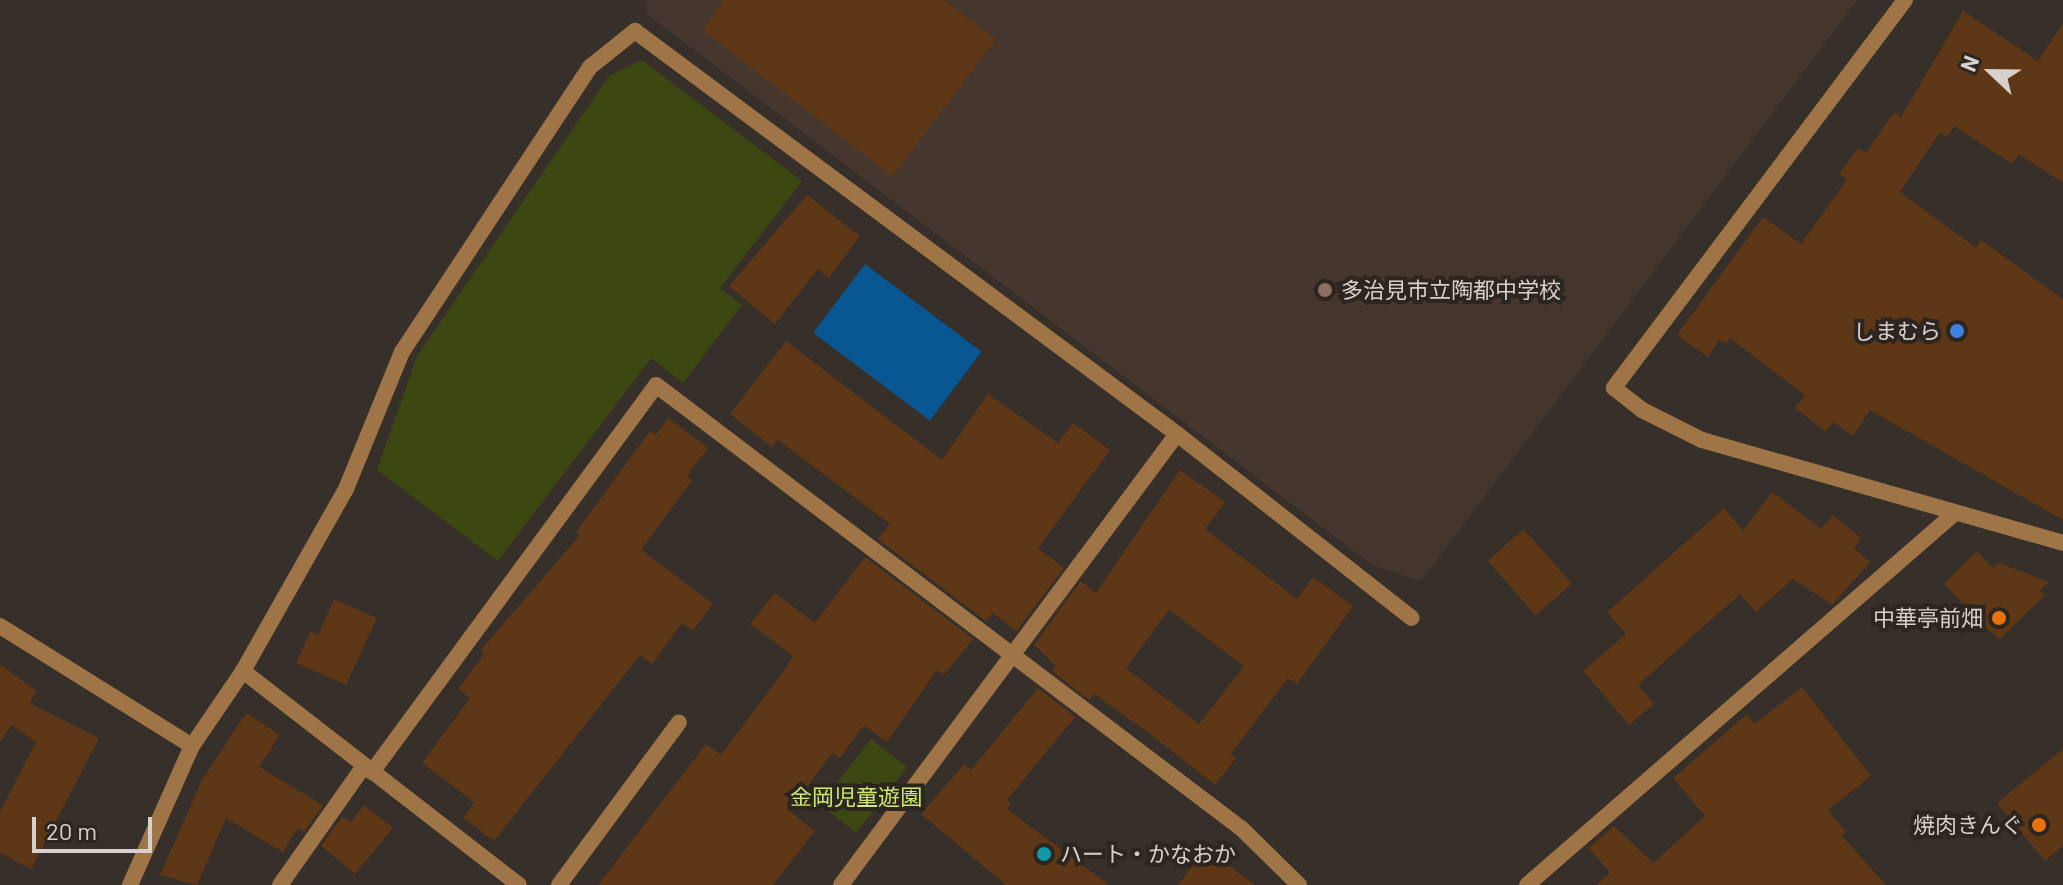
<!DOCTYPE html>
<html>
<head>
<meta charset="utf-8">
<style>
  body { margin:0 }
  #map { position:relative; width:2063px; height:885px; overflow:hidden; background:#372f29; font-family:Barlow,"Noto Sans JP",sans-serif }
  div>[style] { position:absolute }
  [style*='--x'] { left:calc(var(--x)*1px); top:calc(var(--y)*1px); width:calc(var(--w)*1px); rotate:calc(var(--a)*1deg) }
  .built>* { inset:0; background:#45372d }
  .green>* { inset:0; background:#3c4712; transform-origin:0 0 }
  .water>* { inset:0; background:#085692; transform-origin:0 0 }
  .building>* { inset:0; background:#5e3717; transform-origin:0 0 }
  .lane>* { height:16px; margin:-8px; padding:0 8px; transform-origin:8px; border-radius:8px; background:#9f7547 }
  .street>* { height:16px; margin:-8px; padding:0 8px; transform-origin:8px; border-radius:8px; background:#9f7547 }
  .dots>* { width:22px; height:22px; translate:-50% -50%; box-sizing:border-box; border:4px solid #2d251f; border-radius:50% }
  span { translate:-50% -50%; white-space:nowrap; text-align:center; line-height:1.15; -webkit-text-stroke:8px #2d251f; paint-order:stroke }
  .poi-label { font-size:22px; color:#d7d1cd }
  .left { translate:0 -50%; text-align:left }
  .right { translate:-100% -50%; text-align:right }
  .park-label { font-size:22px; color:#cbe870 }
  .north { position:absolute; left:1951px; top:32px; width:80px; height:80px; -webkit-text-stroke:6px #2d251f; paint-order:stroke; rotate:292deg; font-size:22px; font-weight:700; line-height:32px; text-align:center; color:#d7d1cd }
  .north::after { content:''; display:block; margin:auto; width:28px; height:36px; background:#d7d1cd; clip-path:polygon(50% 0,100% 100%,50% 72%,0 100%) }
  .scale { position:absolute; left:32px; top:817px; width:120px; height:36px; box-sizing:border-box; border:4px solid #d7d1cd; border-top:0; padding-left:10px; font-size:24px; line-height:28px; white-space:nowrap; color:#d7d1cd; -webkit-text-stroke:6px #2d251f; paint-order:stroke }
</style>
</head>
<body>
<div id="map">
  <div class="built">
    <i style="clip-path:polygon(647px 0,1857px 0,1421px 581px,1372px 565px,647px 14px)"></i>
  </div>
  <div class="green">
    <i style="clip-path:polygon(642px 60px,802px 181px,720px 288px,742px 305px,683px 383px,651px 358px,498px 561px,377px 470px,417px 356px,609px 76px)"></i>
    <i style="left:871px;top:739px;width:46px;height:83px;rotate:38deg"></i>
  </div>
  <div class="water">
    <i style="left:865px;top:264px;width:146px;height:86px;rotate:37deg"></i>
  </div>
  <div class="building">
    <i style="clip-path:polygon(725px 0,944px 0,996px 40px,892px 176px,702px 30px)"></i>
    <i style="clip-path:polygon(1963px 11px,2038px 61px,2063px 23px,2063px 183px,2019px 154px,2012px 164px,1954px 126px,1947px 137px,1940px 132px,1900px 192px,1976px 248px,1981px 240px,2063px 299px,2063px 520px,1870px 410px,1853px 436px,1833px 422px,1826px 432px,1795px 408px,1805px 395px,1730px 338px,1726px 344px,1719px 340px,1708px 357px,1677px 335px,1763px 217px,1801px 244px,1847px 179px,1839px 174px,1858px 148px,1866px 153px,1894px 112px,1901px 117px)"></i>
    <i style="clip-path:polygon(807px 195px,860px 236px,829px 278px,818px 269px,775px 324px,729px 286px)"></i>
    <i style="clip-path:polygon(786px 341px,942px 460px,988px 394px,1058px 443px,1073px 423px,1110px 450px,1038px 548px,1064px 568px,1016px 631px,993px 613px,986px 621px,878px 539px,890px 524px,778px 440px,772px 447px,730px 414px)"></i>
    <i style="clip-path:polygon(668px 418px,708px 448px,687px 476px,692px 480px,641px 550px,713px 604px,693px 631px,682px 623px,652px 664px,640px 655px,494px 841px,463px 818px,474px 802px,422px 763px,470px 698px,458px 689px,484px 654px,480px 651px,580px 535px,576px 532px,650px 431px,656px 435px)"></i>
    <i style="clip-path:polygon(evenodd,1180px 470px,1225px 502px,1205px 529px,1297px 599px,1313px 577px,1353px 606px,1297px 684px,1288px 678px,1231px 754px,1236px 758px,1215px 785px,1145px 730px,1094px 694px,1089px 700px,1052px 671px,1056px 666px,1034px 645px,1081px 581px,1096px 593px,1180px 470px,1169px 610px,1244px 666px,1199px 724px,1126px 668px,1169px 610px)"></i>
    <i style="clip-path:polygon(1772px 492px,1821px 529px,1833px 515px,1861px 538px,1854px 548px,1870px 562px,1832px 605px,1793px 579px,1756px 612px,1740px 594px,1638px 685px,1654px 704px,1629px 725px,1583px 671px,1626px 634px,1607px 612px,1724px 508px,1743px 531px)"></i>
    <i style="left:1524px;top:529px;width:73px;height:48px;rotate:49deg"></i>
    <i style="clip-path:polygon(1977px 551px,1993px 568px,1999px 563px,2049px 582px,2040px 590px,2045px 595px,1999px 640px,1944px 584px)"></i>
    <i style="clip-path:polygon(865px 557px,973px 639px,944px 675px,937px 670px,887px 742px,864px 725px,840px 758px,832px 753px,789px 811px,815px 831px,773px 885px,598px 885px,706px 744px,721px 755px,786px 668px,793px 656px,750px 624px,775px 593px,815px 623px)"></i>
    <i style="clip-path:polygon(334px 599px,377px 618px,346px 685px,296px 663px,311px 631px,318px 635px)"></i>
    <i style="clip-path:polygon(0 664px,37px 692px,29px 703px,99px 738px,31px 869px,0 853px,0 812px,36px 742px,12px 725px,0 742px)"></i>
    <i style="clip-path:polygon(1802px 687px,1871px 776px,1828px 810px,1846px 832px,1841px 835px,1886px 885px,1596px 885px,1610px 873px,1589px 848px,1614px 826px,1653px 863px,1705px 816px,1673px 778px,1747px 714px,1754px 724px)"></i>
    <i style="clip-path:polygon(1038px 688px,1075px 717px,1007px 800px,1011px 804px,1007px 809px,1109px 885px,1006px 885px,921px 814px,964px 764px,971px 770px)"></i>
    <i style="clip-path:polygon(246px 713px,280px 735px,259px 767px,323px 805px,304px 832px,298px 828px,283px 852px,226px 818px,197px 885px,160px 875px,202px 780px)"></i>
    <i style="clip-path:polygon(2063px 749px,2063px 846px,2045px 861px,1997px 803px)"></i>
    <i style="clip-path:polygon(364px 805px,393px 828px,355px 874px,321px 846px,342px 817px,351px 822px)"></i>
    <i style="clip-path:polygon(1205px 848px,1255px 885px,1178px 885px)"></i>
  </div>
  <div class="lane">
    <i style="--x:280;--y:885;--w:146;--a:-54.8"></i>
  </div>
  <div class="street">
    <i style="--x:1905;--y:0;--w:485;--a:126.9"></i>
    <i style="--x:1614;--y:388;--w:36;--a:38"></i>
    <i style="--x:1642;--y:410;--w:67;--a:26.6"></i>
    <i style="--x:1702;--y:440;--w:375;--a:15.9"></i>
    <i style="--x:0;--y:626;--w:226;--a:32"></i>
    <i style="--x:243;--y:671;--w:349;--a:37.8"></i>
    <i style="--x:372;--y:772;--w:480;--a:-53.7"></i>
    <i style="--x:656;--y:385;--w:735;--a:37.15"></i>
    <i style="--x:1242;--y:829;--w:80;--a:44.5"></i>
    <i style="--x:130;--y:885;--w:152;--a:-66"></i>
    <i style="--x:192;--y:746;--w:91;--a:-55.8"></i>
    <i style="--x:243;--y:671;--w:209;--a:-60.5"></i>
    <i style="--x:346;--y:489;--w:148;--a:-67.8"></i>
    <i style="--x:402;--y:352;--w:341;--a:-56.6"></i>
    <i style="--x:590;--y:67;--w:58;--a:-38.7"></i>
    <i style="--x:635;--y:31;--w:675;--a:36.63"></i>
    <i style="--x:1177;--y:434;--w:298;--a:38.1"></i>
    <i style="--x:559;--y:885;--w:202;--a:-53.6"></i>
    <i style="--x:841;--y:885;--w:562;--a:-53.31"></i>
    <i style="--x:1527;--y:885;--w:567;--a:-41"></i>
  </div>
  <div class="dots">
    <i style="left:1325px;top:290px;background:#8d6e63"></i>
    <i style="left:1957px;top:331px;background:#3f7fe0"></i>
    <i style="left:1999px;top:618px;background:#e8710a"></i>
    <i style="left:2039px;top:825px;background:#e8710a"></i>
    <i style="left:1044px;top:854px;background:#0f9aa8"></i>
  </div>
  <div class="poi-label">
    <span class="left" style="left:1341px;top:290px">多治見市立陶都中学校</span>
    <span class="right" style="left:1941px;top:331px">しまむら</span>
    <span class="right" style="left:1983px;top:618px">中華亭前畑</span>
    <span class="right" style="left:2023px;top:825px">焼肉きんぐ</span>
    <span class="left" style="left:1060px;top:854px">ハート・かなおか</span>
  </div>
  <div class="park-label">
    <span style="left:856px;top:797px">金岡児童遊園</span>
  </div>
  <div class="north">N</div>
  <div class="scale">20 m</div>
</div>
</body>
</html>
